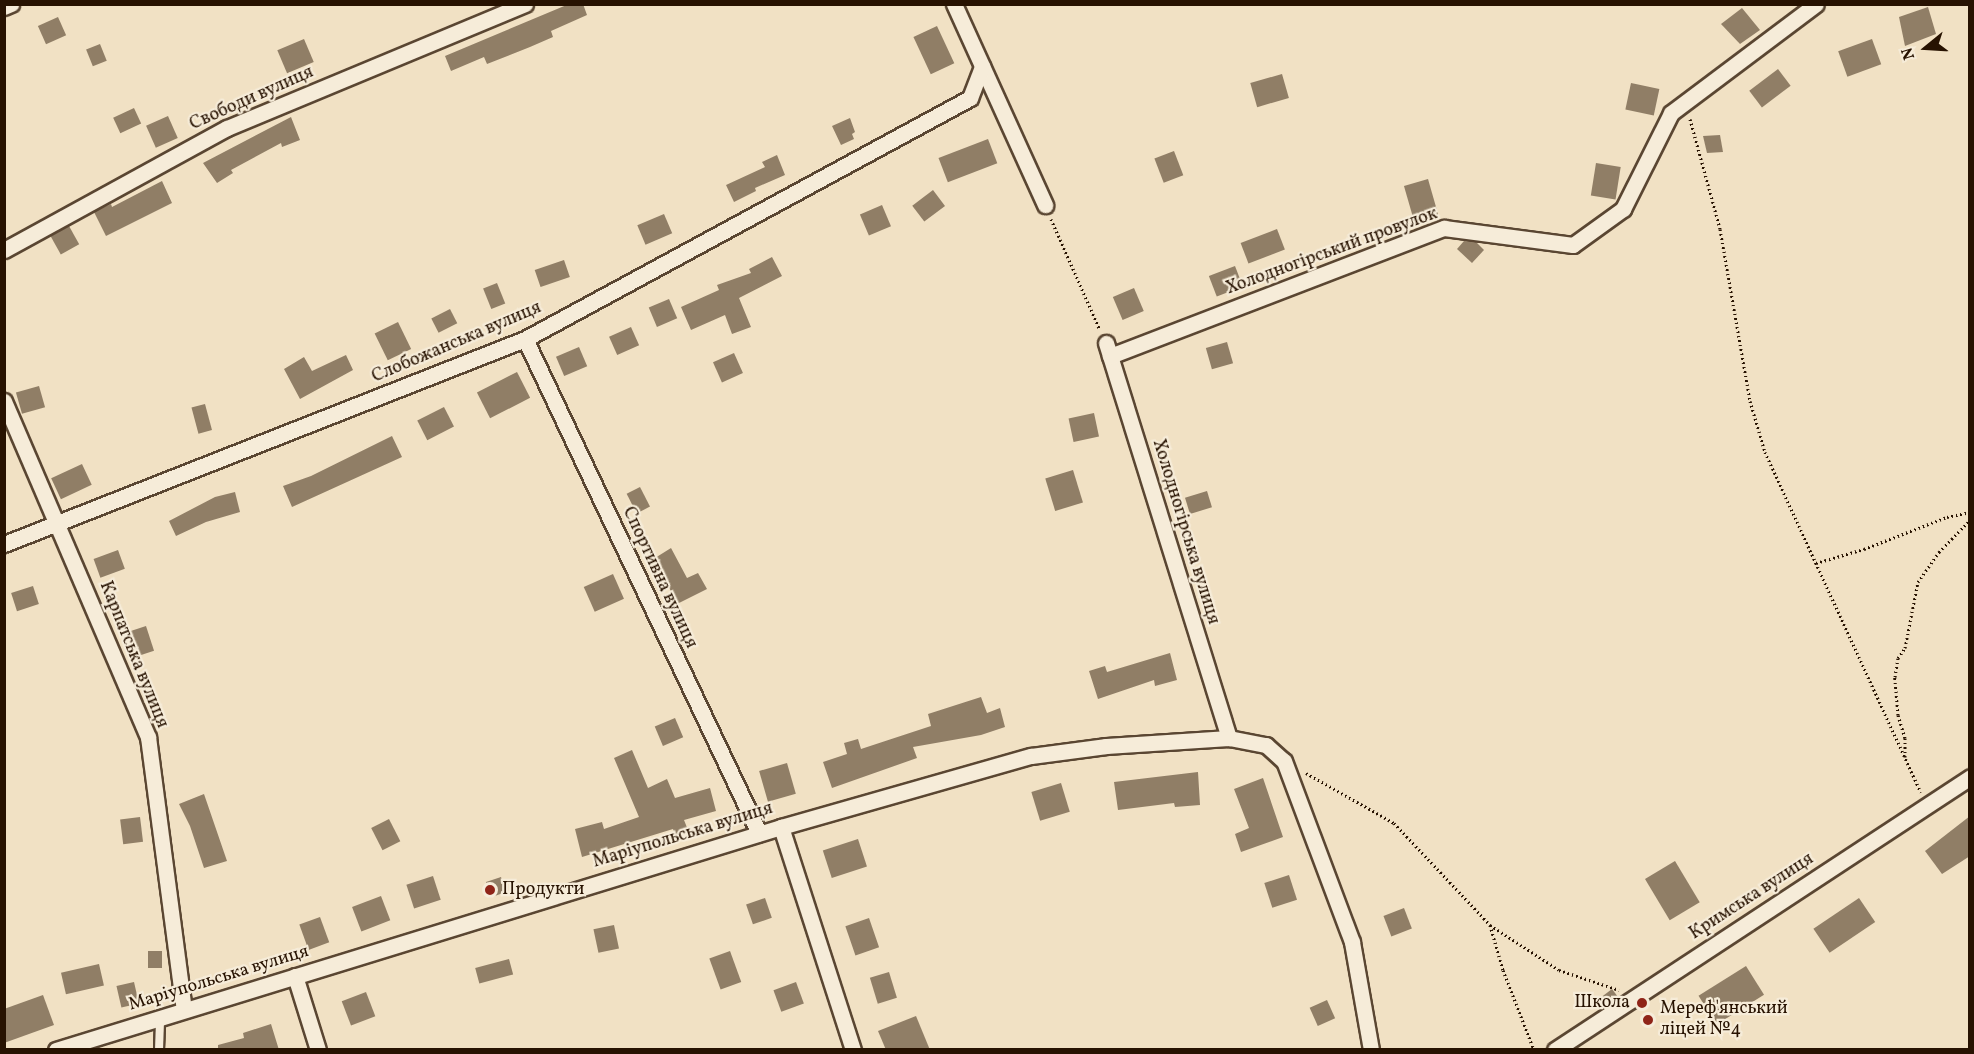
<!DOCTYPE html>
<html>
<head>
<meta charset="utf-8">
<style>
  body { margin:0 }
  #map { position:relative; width:1974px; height:1054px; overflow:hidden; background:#f1e1c4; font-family:Vollkorn,serif }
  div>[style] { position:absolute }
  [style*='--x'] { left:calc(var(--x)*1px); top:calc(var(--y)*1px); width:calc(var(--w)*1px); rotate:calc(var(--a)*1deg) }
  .building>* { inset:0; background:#907e66; transform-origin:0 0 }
  .path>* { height:3px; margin-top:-1.5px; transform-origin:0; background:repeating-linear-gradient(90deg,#271201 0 1.5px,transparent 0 4.5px) }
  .roads { filter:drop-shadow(2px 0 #5a4632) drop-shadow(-2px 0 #5a4632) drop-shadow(0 2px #5a4632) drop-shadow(0 -2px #5a4632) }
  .lane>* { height:8px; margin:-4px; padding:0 4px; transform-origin:4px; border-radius:4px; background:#f6ecd9 }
  .street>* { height:15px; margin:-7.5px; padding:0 7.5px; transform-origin:7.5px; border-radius:7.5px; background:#f6ecd9 }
  .dots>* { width:16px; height:16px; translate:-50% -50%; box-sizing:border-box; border:3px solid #f6ecd9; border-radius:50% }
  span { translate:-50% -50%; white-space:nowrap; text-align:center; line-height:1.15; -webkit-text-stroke:4.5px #f6ecd9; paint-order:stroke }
  .street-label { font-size:18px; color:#271201 }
  .poi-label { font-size:18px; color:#271201 }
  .left { translate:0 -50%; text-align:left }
  .right { translate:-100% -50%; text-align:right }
  .frame { position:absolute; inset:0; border:6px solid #271201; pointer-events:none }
  .north { position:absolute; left:1896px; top:18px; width:60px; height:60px; -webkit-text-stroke:4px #f6ecd9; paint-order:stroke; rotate:252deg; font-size:16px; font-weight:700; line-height:24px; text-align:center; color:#271201 }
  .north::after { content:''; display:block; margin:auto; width:21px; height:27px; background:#271201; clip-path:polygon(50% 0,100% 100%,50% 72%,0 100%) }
</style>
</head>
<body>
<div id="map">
  <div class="building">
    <i style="clip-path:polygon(569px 4px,583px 4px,587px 15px,551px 31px,553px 37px,530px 47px,487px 64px,484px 57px,451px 71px,445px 56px)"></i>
    <i style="clip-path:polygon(1928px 7px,1936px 34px,1905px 46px,1899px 17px)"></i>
    <i style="clip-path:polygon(1742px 8px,1760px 30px,1740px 44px,1721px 24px)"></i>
    <i style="left:58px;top:17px;width:20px;height:22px;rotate:66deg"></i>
    <i style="left:937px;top:26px;width:41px;height:26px;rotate:65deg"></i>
    <i style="left:304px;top:39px;width:25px;height:29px;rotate:67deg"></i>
    <i style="left:1872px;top:39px;width:27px;height:36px;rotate:70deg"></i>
    <i style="left:100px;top:44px;width:18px;height:15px;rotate:68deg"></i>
    <i style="left:1778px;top:69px;width:21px;height:36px;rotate:53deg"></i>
    <i style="left:1282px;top:74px;width:25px;height:33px;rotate:74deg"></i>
    <i style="left:1631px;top:83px;width:29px;height:27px;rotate:12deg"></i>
    <i style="left:134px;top:108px;width:17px;height:23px;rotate:65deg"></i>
    <i style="left:168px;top:116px;width:24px;height:24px;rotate:66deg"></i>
    <i style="clip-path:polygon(291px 117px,300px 140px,282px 147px,281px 143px,231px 170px,233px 173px,217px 183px,203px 163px)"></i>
    <i style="clip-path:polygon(850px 118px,855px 132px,852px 134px,854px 139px,841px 145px,832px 126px)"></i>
    <i style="clip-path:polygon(1720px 135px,1723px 152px,1707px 153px,1703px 136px)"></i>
    <i style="left:988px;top:139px;width:26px;height:53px;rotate:69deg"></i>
    <i style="left:1174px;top:151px;width:26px;height:21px;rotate:69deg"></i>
    <i style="clip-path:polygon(777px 155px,785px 175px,755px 188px,756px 191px,734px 202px,726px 185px,765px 167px,762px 162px)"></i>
    <i style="left:1596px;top:163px;width:25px;height:33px;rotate:9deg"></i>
    <i style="left:1428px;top:179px;width:41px;height:25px;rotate:74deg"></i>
    <i style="clip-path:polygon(162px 181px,172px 203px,106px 236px,94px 212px,111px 204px,112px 207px)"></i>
    <i style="left:933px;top:190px;width:20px;height:26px;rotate:53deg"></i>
    <i style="left:882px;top:205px;width:23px;height:24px;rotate:67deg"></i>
    <i style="left:664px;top:214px;width:21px;height:29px;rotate:67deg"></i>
    <i style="left:69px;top:226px;width:21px;height:21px;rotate:61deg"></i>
    <i style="left:1277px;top:229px;width:22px;height:39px;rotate:69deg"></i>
    <i style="clip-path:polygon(1464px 241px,1476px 242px,1484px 250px,1472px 263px,1457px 249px)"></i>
    <i style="clip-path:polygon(772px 257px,782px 276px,739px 298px,751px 327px,732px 334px,725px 315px,691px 330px,681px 307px,719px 290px,717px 285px,751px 273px,749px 269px)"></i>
    <i style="left:564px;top:260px;width:18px;height:31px;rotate:71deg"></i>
    <i style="left:1235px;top:266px;width:22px;height:28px;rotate:69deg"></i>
    <i style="left:497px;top:283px;width:22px;height:15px;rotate:68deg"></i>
    <i style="left:1134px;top:288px;width:25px;height:23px;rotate:67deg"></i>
    <i style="left:669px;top:299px;width:21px;height:22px;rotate:67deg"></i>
    <i style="left:450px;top:309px;width:16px;height:21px;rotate:63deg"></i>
    <i style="left:398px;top:322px;width:30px;height:26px;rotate:64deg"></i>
    <i style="left:631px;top:327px;width:20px;height:24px;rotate:66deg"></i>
    <i style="left:1227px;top:342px;width:22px;height:22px;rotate:74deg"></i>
    <i style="left:579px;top:347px;width:21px;height:25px;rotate:67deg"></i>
    <i style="left:734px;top:353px;width:22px;height:23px;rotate:66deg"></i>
    <i style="clip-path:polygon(346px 355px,353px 370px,300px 399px,284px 369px,304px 357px,312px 371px)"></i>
    <i style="left:517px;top:372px;width:29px;height:45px;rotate:63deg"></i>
    <i style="left:39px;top:386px;width:22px;height:24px;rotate:74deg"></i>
    <i style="left:205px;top:404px;width:27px;height:14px;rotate:75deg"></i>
    <i style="left:444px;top:407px;width:22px;height:30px;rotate:63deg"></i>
    <i style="left:1094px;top:413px;width:24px;height:26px;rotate:78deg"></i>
    <i style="clip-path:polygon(392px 436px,402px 457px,292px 507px,283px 486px,311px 476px)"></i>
    <i style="left:82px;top:464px;width:23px;height:34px;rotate:65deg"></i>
    <i style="left:1073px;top:470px;width:34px;height:29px;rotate:73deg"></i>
    <i style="left:640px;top:487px;width:22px;height:15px;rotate:63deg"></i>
    <i style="left:1207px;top:491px;width:17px;height:23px;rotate:73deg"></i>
    <i style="clip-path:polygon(235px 492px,240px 512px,206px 522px,176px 536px,169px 521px,215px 497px)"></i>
    <i style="clip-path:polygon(671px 548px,687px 578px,698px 573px,707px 589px,677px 604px,655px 558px)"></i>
    <i style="left:118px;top:550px;width:20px;height:26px;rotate:70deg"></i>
    <i style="left:613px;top:574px;width:27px;height:32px;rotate:66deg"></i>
    <i style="left:33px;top:586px;width:19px;height:23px;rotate:72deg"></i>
    <i style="left:146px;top:626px;width:26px;height:24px;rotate:72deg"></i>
    <i style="clip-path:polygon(1170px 653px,1177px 680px,1155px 686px,1154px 680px,1098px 699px,1089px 671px,1105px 666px,1107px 672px)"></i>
    <i style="clip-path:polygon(981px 697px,987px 713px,1000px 708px,1005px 727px,981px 735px,913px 747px,917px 758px,832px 788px,823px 762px,847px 754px,844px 743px,858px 739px,861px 749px,931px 726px,928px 714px)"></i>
    <i style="left:675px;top:718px;width:21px;height:22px;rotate:67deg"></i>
    <i style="clip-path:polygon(632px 750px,648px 788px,667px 779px,675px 798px,710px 788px,716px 811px,684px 820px,690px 835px,677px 840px,673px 829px,582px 857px,575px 829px,602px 822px,604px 829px,639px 817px,614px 758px)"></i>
    <i style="left:787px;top:763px;width:32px;height:29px;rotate:74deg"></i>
    <i style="clip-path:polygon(1198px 772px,1200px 805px,1175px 807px,1174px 803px,1118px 810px,1114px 782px)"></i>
    <i style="clip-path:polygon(1263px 778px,1283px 837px,1241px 852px,1235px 834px,1249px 828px,1234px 789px)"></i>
    <i style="left:1061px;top:783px;width:30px;height:31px;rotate:73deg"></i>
    <i style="clip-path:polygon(204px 794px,227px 861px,204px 868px,190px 826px,179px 804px)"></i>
    <i style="clip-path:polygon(1970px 816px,1970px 856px,1942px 874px,1925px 851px)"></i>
    <i style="left:140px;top:817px;width:25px;height:20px;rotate:83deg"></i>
    <i style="left:389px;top:819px;width:25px;height:20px;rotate:63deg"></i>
    <i style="left:858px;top:839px;width:29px;height:37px;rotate:72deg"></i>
    <i style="left:1675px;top:861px;width:48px;height:35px;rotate:59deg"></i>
    <i style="left:1289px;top:875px;width:26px;height:26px;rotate:72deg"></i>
    <i style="left:433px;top:876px;width:25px;height:28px;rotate:72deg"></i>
    <i style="clip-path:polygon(501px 877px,506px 892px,489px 898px,486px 882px)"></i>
    <i style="left:381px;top:896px;width:26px;height:31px;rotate:69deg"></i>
    <i style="left:765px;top:898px;width:21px;height:20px;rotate:71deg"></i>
    <i style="left:1859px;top:898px;width:29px;height:55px;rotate:56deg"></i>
    <i style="left:1404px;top:908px;width:22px;height:22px;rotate:69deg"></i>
    <i style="left:320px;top:917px;width:27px;height:22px;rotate:70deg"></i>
    <i style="left:869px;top:918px;width:31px;height:25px;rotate:71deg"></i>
    <i style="left:614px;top:925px;width:24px;height:21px;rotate:78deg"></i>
    <i style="left:162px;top:951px;width:17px;height:14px;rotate:90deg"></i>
    <i style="left:730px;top:951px;width:33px;height:22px;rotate:70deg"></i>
    <i style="left:509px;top:959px;width:16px;height:35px;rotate:75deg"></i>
    <i style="left:99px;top:964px;width:22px;height:39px;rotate:77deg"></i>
    <i style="left:1746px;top:966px;width:34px;height:56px;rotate:58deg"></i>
    <i style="left:889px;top:972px;width:27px;height:20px;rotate:73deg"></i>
    <i style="left:134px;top:982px;width:22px;height:18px;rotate:77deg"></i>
    <i style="left:796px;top:982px;width:23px;height:24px;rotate:70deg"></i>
    <i style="left:1612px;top:989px;width:10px;height:21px;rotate:53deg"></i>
    <i style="left:366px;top:992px;width:26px;height:26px;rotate:69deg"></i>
    <i style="clip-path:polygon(43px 995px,54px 1025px,4px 1043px,4px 1009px)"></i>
    <i style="left:1327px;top:1000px;width:20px;height:19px;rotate:66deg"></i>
    <i style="clip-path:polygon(916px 1016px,930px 1050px,886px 1050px,878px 1031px)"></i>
    <i style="clip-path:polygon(271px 1024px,279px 1050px,218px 1050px,218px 1045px,244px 1038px,243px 1033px)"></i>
  </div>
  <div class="path">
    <i style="--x:1690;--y:119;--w:114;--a:74.7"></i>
    <i style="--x:1720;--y:229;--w:175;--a:80.1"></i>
    <i style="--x:1750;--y:401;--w:53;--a:73.6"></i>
    <i style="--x:1765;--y:452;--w:374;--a:65.4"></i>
    <i style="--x:1051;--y:219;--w:119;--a:66.2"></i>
    <i style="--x:1816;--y:563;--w:50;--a:-16.3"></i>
    <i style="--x:1864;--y:549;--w:89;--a:-21.1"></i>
    <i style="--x:1947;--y:517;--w:24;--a:-12"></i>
    <i style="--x:1905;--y:757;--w:19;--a:-90"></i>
    <i style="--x:1905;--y:738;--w:24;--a:-107"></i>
    <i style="--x:1898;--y:715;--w:38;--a:-95"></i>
    <i style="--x:1895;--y:677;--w:19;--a:-81"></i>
    <i style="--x:1898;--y:658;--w:12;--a:-55"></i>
    <i style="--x:1905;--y:648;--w:67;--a:-78.9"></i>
    <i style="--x:1918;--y:582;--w:37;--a:-55"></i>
    <i style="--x:1939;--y:552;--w:45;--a:-45.9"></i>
    <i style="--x:1306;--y:773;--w:101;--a:29.6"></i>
    <i style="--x:1394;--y:823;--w:140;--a:46.7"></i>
    <i style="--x:1490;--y:925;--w:82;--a:33.1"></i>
    <i style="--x:1559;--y:970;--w:63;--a:18.4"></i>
    <i style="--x:1490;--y:925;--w:47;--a:73.9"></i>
    <i style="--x:1503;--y:970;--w:86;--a:68.8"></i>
  </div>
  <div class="roads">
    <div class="lane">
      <i style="--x:159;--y:1050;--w:33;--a:-88"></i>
    </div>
    <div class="street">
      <i style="--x:954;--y:4;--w:221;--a:65.6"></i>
      <i style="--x:4;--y:7;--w:8;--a:-23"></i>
      <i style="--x:4;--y:250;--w:254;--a:-28.7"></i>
      <i style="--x:227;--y:128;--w:323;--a:-22.6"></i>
      <i style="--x:525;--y:339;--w:547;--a:64.65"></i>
      <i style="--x:1106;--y:343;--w:414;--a:72.7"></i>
      <i style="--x:1229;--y:738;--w:38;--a:11"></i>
      <i style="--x:1266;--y:745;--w:24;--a:42"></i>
      <i style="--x:1284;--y:761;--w:193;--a:69.4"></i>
      <i style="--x:1352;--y:942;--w:110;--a:80"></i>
      <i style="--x:1110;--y:356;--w:358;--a:-21"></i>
      <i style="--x:1444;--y:228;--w:130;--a:7.5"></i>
      <i style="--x:1573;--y:245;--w:62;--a:-35.8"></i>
      <i style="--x:1623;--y:209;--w:107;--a:-63.4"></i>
      <i style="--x:1671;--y:113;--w:181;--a:-36.9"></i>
      <i style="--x:4;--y:401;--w:366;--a:66.8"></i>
      <i style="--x:148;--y:737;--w:275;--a:82.5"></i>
      <i style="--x:4;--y:544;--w:560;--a:-21.48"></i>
      <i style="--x:525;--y:339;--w:506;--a:-28.44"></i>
      <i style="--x:970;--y:98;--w:34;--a:-69"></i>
      <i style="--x:781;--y:827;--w:234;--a:72.1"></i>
      <i style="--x:295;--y:976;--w:77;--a:72.7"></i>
      <i style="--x:56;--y:1050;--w:759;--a:-17.1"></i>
      <i style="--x:781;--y:827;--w:260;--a:-15.9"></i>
      <i style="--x:1031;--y:756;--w:76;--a:-7.6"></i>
      <i style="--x:1106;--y:746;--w:123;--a:-3.7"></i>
      <i style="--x:1555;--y:1050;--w:497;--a:-33.3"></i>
    </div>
  </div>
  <div class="dots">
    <i style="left:490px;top:890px;background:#8f2418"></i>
    <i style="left:1642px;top:1003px;background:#8f2418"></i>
    <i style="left:1648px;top:1020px;background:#8f2418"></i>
  </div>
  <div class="street-label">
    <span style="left:252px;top:99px;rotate:-24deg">Свободи вулиця</span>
    <span style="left:1332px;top:252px;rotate:-20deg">Холодногірський провулок</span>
    <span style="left:457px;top:343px;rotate:-23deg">Слобожанська вулиця</span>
    <span style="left:1185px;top:532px;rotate:73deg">Холодногірська вулиця</span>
    <span style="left:659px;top:578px;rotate:65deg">Спортивна вулиця</span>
    <span style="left:133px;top:655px;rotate:68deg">Карпатська вулиця</span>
    <span style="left:683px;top:836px;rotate:-17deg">Маріупольська вулиця</span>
    <span style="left:1752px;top:897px;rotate:-33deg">Кримська вулиця</span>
    <span style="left:219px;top:979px;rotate:-17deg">Маріупольська вулиця</span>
  </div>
  <div class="poi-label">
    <span class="left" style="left:502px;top:890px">Продукти</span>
    <span class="right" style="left:1630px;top:1003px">Школа</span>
    <span class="left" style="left:1660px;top:1020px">Мереф'янський<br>ліцей №4</span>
  </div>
  <div class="frame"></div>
  <div class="north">N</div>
</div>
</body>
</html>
